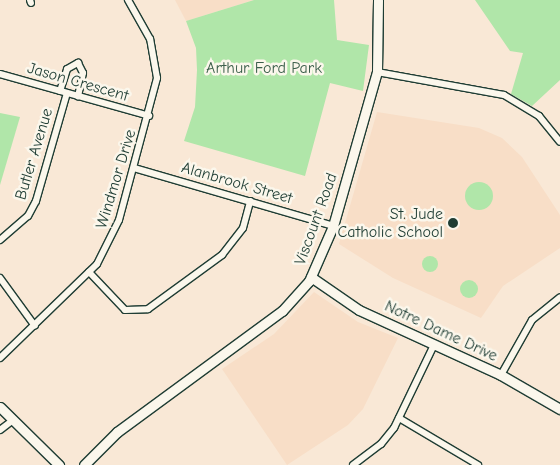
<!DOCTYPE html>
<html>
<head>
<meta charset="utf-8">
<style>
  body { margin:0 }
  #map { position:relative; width:560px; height:465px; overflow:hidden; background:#f9e8d6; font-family:"Comic Neue",sans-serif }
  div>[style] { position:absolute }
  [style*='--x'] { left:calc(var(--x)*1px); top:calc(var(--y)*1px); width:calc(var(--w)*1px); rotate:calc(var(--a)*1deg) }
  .built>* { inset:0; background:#f8dec7 }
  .green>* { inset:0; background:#b0e6a9 }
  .round { border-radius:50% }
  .roads { filter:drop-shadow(1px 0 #1f3d34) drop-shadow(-1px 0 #1f3d34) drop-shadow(0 1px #1f3d34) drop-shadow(0 -1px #1f3d34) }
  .street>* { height:6px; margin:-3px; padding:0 3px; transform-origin:3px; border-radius:3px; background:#fbf7ec }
  .secondary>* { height:9px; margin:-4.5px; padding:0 4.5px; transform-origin:4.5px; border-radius:4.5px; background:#fbf7ec }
  .dots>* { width:14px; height:14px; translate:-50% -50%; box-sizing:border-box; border:2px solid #fbf7ec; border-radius:50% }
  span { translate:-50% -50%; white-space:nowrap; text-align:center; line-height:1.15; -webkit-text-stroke:5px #fbf7ec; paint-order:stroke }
  .park-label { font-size:16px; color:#3c5f4b }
  .street-label { font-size:16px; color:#1f3d34 }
  .poi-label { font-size:16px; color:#1f3d34 }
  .right { translate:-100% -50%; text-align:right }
</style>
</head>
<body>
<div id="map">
  <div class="built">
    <i style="clip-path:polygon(175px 0,254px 0,186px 21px)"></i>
    <i style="clip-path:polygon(377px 112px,479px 128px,502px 138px,522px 157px,560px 215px,560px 248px,503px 286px,481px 318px,393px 278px,339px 244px)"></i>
    <i style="clip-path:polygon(314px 292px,358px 322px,398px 338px,363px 409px,348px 425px,287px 465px,222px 369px,274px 334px)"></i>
  </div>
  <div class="green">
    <i style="clip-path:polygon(254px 0,334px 0,337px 40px,369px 45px,363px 91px,330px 83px,305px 176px,184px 141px,195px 107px,197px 70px,196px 48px,186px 21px)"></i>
    <i style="clip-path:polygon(475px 0,560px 0,560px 80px,532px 106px,511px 94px,523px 53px,510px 51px)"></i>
    <i style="clip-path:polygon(0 113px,20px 117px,0 185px)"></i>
    <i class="round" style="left:465px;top:182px;width:28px;height:28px"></i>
    <i class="round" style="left:422px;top:256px;width:16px;height:16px"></i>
    <i class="round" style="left:460px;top:280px;width:18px;height:18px"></i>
  </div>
  <div class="roads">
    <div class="street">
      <i style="--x:30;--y:0;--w:3;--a:72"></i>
      <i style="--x:377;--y:72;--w:129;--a:10.3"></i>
      <i style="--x:504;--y:95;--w:41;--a:31"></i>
      <i style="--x:539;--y:116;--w:33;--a:51"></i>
      <i style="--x:0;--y:74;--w:155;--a:15.7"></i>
      <i style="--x:60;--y:91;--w:23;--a:-72"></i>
      <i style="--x:67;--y:69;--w:13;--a:-29"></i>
      <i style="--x:78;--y:63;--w:11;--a:63"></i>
      <i style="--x:83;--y:73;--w:24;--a:102"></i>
      <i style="--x:134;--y:168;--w:207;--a:16.2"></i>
      <i style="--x:0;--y:240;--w:37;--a:-41"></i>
      <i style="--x:28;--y:216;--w:17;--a:-62"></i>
      <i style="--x:36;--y:201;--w:112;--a:-74"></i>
      <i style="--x:89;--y:272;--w:52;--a:46.5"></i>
      <i style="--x:125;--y:310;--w:23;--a:-2"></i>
      <i style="--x:148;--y:309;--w:92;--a:-36.1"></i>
      <i style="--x:222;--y:255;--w:34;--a:-52"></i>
      <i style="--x:243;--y:228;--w:28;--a:-75"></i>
      <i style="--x:0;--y:278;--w:59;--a:53.9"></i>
      <i style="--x:0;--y:358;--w:135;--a:-44.1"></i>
      <i style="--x:97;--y:264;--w:49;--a:-63.4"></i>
      <i style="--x:119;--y:220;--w:147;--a:-75"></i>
      <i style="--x:157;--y:78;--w:40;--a:-100"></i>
      <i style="--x:150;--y:39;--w:45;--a:-119.4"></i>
      <i style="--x:501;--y:375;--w:63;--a:-60.6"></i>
      <i style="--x:532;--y:320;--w:36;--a:-39"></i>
      <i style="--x:399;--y:418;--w:92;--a:30.7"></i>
      <i style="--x:0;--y:430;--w:15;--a:-37"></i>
      <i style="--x:353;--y:465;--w:35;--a:-37"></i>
      <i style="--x:381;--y:444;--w:21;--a:-51"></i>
      <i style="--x:394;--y:428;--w:92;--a:-64.3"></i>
    </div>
    <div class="secondary">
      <i style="--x:311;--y:277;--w:58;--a:34.5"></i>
      <i style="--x:359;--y:310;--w:156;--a:24.6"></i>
      <i style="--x:501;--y:375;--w:68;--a:30"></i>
      <i style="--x:0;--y:407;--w:83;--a:44.5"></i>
      <i style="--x:84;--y:465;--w:47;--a:-45"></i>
      <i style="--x:117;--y:432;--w:205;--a:-36.3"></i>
      <i style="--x:282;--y:311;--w:40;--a:-48"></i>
      <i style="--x:309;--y:281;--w:60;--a:-66.4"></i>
      <i style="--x:333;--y:226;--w:160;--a:-74.1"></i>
      <i style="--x:377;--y:72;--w:72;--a:-89.2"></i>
    </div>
  </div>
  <div class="dots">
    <i style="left:453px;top:223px;background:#1f3d34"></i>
  </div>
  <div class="park-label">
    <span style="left:264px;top:68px">Arthur Ford Park</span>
  </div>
  <div class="street-label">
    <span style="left:78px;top:82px;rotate:16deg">Jason Crescent</span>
    <span style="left:34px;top:154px;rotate:-73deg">Butler Avenue</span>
    <span style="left:116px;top:179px;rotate:-73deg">Windmor Drive</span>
    <span style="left:237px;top:183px;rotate:16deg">Alanbrook Street</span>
    <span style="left:316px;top:219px;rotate:-70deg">Viscount Road</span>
    <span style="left:441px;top:331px;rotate:25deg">Notre Dame Drive</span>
  </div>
  <div class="poi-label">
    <span class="right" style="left:443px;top:223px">St. Jude<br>Catholic School</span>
  </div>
</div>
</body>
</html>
